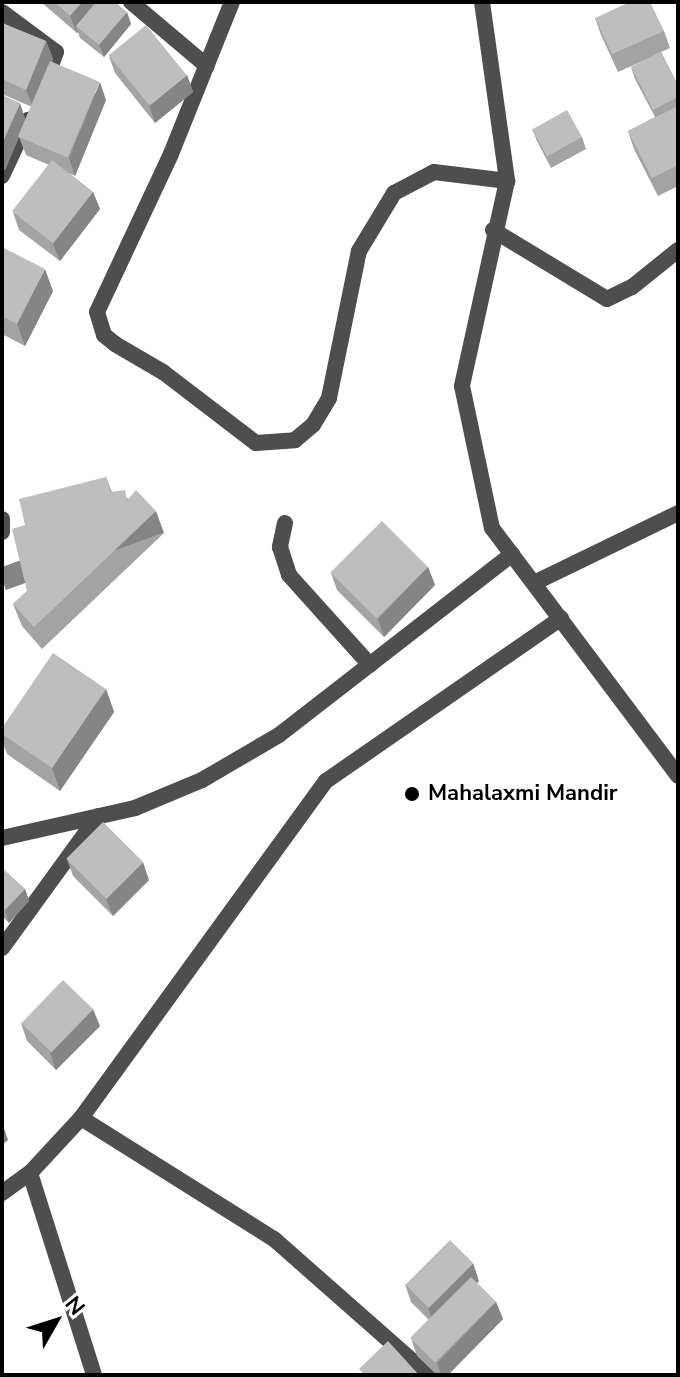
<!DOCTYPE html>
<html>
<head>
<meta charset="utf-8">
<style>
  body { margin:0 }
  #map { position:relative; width:680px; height:1377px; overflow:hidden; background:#fff; font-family:"Nunito Sans",sans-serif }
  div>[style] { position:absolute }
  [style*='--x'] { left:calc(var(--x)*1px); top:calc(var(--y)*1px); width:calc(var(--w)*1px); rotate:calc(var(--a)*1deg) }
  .minor>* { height:16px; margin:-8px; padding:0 8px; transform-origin:8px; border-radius:8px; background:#4e4e4e }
  .tertiary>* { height:16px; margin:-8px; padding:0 8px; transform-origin:8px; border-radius:8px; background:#4e4e4e }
  .wall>* { inset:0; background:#a3a3a3 }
  .shaded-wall>* { inset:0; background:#858585; transform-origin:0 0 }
  .building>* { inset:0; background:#bebebe; transform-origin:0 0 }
  .dots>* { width:22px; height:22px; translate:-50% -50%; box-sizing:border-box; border:4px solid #fff; border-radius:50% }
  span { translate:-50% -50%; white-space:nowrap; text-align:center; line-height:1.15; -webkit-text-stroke:8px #fff; paint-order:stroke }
  .poi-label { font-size:22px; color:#000; font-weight:700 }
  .left { translate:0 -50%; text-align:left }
  .frame { position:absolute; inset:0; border:4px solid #000; pointer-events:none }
  .north { position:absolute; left:16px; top:1281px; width:80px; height:80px; -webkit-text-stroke:6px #fff; paint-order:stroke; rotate:51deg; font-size:22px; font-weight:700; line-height:32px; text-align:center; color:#000 }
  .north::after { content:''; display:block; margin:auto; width:28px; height:36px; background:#000; clip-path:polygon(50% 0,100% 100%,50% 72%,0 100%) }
</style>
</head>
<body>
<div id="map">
  <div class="minor">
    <i style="--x:131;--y:2;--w:99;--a:40.1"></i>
    <i style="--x:232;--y:2;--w:164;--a:111.9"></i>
    <i style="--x:171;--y:154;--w:174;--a:115.1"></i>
    <i style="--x:97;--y:312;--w:24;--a:73"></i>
    <i style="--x:104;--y:335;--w:14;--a:39"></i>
    <i style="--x:115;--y:344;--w:56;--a:30.3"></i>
    <i style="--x:163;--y:372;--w:117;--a:37.4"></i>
    <i style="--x:256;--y:443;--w:39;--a:-4"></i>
    <i style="--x:295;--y:440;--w:23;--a:-40"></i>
    <i style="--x:313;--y:425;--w:31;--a:-59"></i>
    <i style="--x:329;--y:398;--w:150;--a:-78.5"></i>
    <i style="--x:359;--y:251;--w:68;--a:-58.9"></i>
    <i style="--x:394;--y:193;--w:45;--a:-27.7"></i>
    <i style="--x:434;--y:172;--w:74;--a:7"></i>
    <i style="--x:2;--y:12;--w:67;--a:36.5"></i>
    <i style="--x:56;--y:52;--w:30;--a:110"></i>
    <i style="--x:2;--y:176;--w:62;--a:-65.1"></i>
    <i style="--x:493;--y:230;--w:133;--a:31.2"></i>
    <i style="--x:607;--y:299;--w:28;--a:-26"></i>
    <i style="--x:632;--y:287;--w:59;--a:-38.8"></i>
    <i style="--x:2;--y:519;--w:13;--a:90"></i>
    <i style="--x:285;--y:523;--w:25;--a:102"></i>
    <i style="--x:280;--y:547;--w:29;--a:72"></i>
    <i style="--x:289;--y:575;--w:121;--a:48"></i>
    <i style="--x:534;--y:583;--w:160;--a:-25.9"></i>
    <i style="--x:2;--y:838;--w:136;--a:-12.7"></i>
    <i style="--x:135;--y:808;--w:73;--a:-22.7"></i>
    <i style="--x:202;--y:780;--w:89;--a:-30.3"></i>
    <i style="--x:279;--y:735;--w:295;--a:-37.8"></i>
    <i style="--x:2;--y:948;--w:163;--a:-54"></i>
    <i style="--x:81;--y:1118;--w:228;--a:32.1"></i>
    <i style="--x:274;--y:1239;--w:205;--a:41.4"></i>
    <i style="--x:30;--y:1173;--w:212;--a:72.4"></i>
    <i style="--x:2;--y:1193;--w:34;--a:-36"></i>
    <i style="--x:30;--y:1173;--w:75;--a:-47.2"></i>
    <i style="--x:81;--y:1118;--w:417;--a:-54"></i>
    <i style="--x:326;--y:781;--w:286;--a:-34.7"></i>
  </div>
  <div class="tertiary">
    <i style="--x:482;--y:2;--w:181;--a:82"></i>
    <i style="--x:507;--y:181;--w:210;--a:102.4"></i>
    <i style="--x:462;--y:386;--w:145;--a:78.1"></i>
    <i style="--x:492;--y:528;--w:310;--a:53.1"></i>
  </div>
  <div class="wall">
    <i style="clip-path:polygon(41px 2px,115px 2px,131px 24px,104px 57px,80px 38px,78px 32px,77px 33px)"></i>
    <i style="clip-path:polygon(595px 18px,664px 31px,670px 48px,661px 52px,678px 85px,678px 186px,658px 196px,634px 149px,628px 131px,655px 117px,635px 79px,631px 67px,649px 58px,618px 72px,601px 35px)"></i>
    <i style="clip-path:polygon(2px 23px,46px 41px,53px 59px,52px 62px,106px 100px,75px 176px,69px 173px,93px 192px,100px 209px,60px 261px,19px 230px,13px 212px,49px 165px,26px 155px,19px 137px,25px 122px,5px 170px,2px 168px,2px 95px,26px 121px,32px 107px,2px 94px)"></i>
    <i style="clip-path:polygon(109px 56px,187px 75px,193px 92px,155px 123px,115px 73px)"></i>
    <i style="clip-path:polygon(532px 129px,582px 137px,586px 149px,551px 168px,537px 141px)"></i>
    <i style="clip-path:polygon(2px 247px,53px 291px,25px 346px,2px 334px)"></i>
    <i style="clip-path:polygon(106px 477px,112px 492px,129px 499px,164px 533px,42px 649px,22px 626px,13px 604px,27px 591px,25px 525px)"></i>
    <i style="clip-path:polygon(428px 567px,435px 585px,384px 637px,337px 590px,331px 573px)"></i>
    <i style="clip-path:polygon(106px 689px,114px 712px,60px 791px,7px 754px,2px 740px,2px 728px)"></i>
    <i style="clip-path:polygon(67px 859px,149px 880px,113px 916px,73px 876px)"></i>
    <i style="clip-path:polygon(2px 868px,25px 889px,29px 901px,9px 923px,2px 916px)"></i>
    <i style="clip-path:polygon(21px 1023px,100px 1026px,56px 1070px,27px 1041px)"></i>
    <i style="clip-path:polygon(479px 1281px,477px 1283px,496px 1302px,503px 1319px,448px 1375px,437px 1375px,417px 1356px,411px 1338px,429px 1320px,411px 1302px,405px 1284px)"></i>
  </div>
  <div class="shaded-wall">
    <i style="clip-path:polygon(82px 2px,104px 2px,76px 26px,78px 32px,77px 33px,70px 16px)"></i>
    <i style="clip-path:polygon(127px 12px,131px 24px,104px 57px,99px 45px)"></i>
    <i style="clip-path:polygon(46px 41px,53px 59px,33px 107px,26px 90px)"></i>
    <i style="clip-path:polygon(187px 75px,193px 92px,155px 123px,149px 105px)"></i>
    <i style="clip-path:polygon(100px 82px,106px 100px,75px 176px,69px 158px)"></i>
    <i style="clip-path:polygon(20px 103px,26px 121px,5px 170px,2px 162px,2px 144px)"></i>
    <i style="clip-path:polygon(93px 192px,100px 209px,60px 261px,53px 244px)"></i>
    <i style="clip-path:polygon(45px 269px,53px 291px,25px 346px,17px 324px)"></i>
    <i style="left:156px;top:511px;width:23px;height:168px;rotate:70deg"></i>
    <i style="clip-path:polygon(428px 567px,435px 585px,384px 637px,378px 619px)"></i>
    <i style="clip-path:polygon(106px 689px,114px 712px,60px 791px,52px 768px)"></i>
    <i style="clip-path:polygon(143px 862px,149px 880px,113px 916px,106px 899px)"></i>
    <i style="clip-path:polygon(25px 889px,29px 901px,9px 923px,5px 910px)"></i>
    <i style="clip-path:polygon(93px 1009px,100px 1026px,56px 1070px,50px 1053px)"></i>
    <i style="clip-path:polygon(4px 1128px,8px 1140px,2px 1145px,2px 1129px)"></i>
    <i style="clip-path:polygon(473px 1263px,479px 1281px,434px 1325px,428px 1308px)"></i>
    <i style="clip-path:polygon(496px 1302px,503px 1319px,448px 1375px,441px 1375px,437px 1363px)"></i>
  </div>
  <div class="building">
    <i style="clip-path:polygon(55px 2px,82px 2px,70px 16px)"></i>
    <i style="clip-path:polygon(96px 2px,115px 2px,127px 12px,99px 45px,76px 26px)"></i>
    <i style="clip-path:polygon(630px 2px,650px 2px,664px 31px,612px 54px,595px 18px)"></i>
    <i style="clip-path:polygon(2px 23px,46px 41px,26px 90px,2px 79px)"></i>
    <i style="left:146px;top:25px;width:65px;height:48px;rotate:51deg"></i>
    <i style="clip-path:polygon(660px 52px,678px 85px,678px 97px,653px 110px,631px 67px)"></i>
    <i style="left:50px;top:61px;width:54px;height:82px;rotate:23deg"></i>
    <i style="clip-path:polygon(2px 95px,20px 103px,2px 144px)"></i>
    <i style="clip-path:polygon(678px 106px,678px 165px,652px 178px,628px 131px)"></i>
    <i style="left:567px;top:110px;width:31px;height:40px;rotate:61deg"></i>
    <i style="left:52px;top:160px;width:52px;height:65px;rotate:38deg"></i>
    <i style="clip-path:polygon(2px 247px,45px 269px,17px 324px,2px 316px)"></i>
    <i style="clip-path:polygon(106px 477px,111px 492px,125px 490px,127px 501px,136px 490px,156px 511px,34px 627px,13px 604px,27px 591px,12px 529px,25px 525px,19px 499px)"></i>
    <i style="left:382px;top:521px;width:65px;height:73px;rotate:45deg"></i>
    <i style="clip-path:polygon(53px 653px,106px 689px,52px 768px,2px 734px,2px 728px)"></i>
    <i style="left:103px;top:822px;width:57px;height:52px;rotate:45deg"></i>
    <i style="clip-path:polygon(2px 868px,25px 889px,5px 910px,2px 908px)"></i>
    <i style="left:63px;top:980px;width:42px;height:60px;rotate:44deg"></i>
    <i style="left:450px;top:1240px;width:33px;height:63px;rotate:45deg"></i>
    <i style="left:471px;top:1277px;width:35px;height:86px;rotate:45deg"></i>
    <i style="clip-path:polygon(388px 1341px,419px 1375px,365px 1375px,359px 1369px)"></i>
  </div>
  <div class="dots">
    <i style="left:412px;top:794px;background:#000"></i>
  </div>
  <div class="poi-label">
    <span class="left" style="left:428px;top:794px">Mahalaxmi Mandir</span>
  </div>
  <div class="frame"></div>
  <div class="north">N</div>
</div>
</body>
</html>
